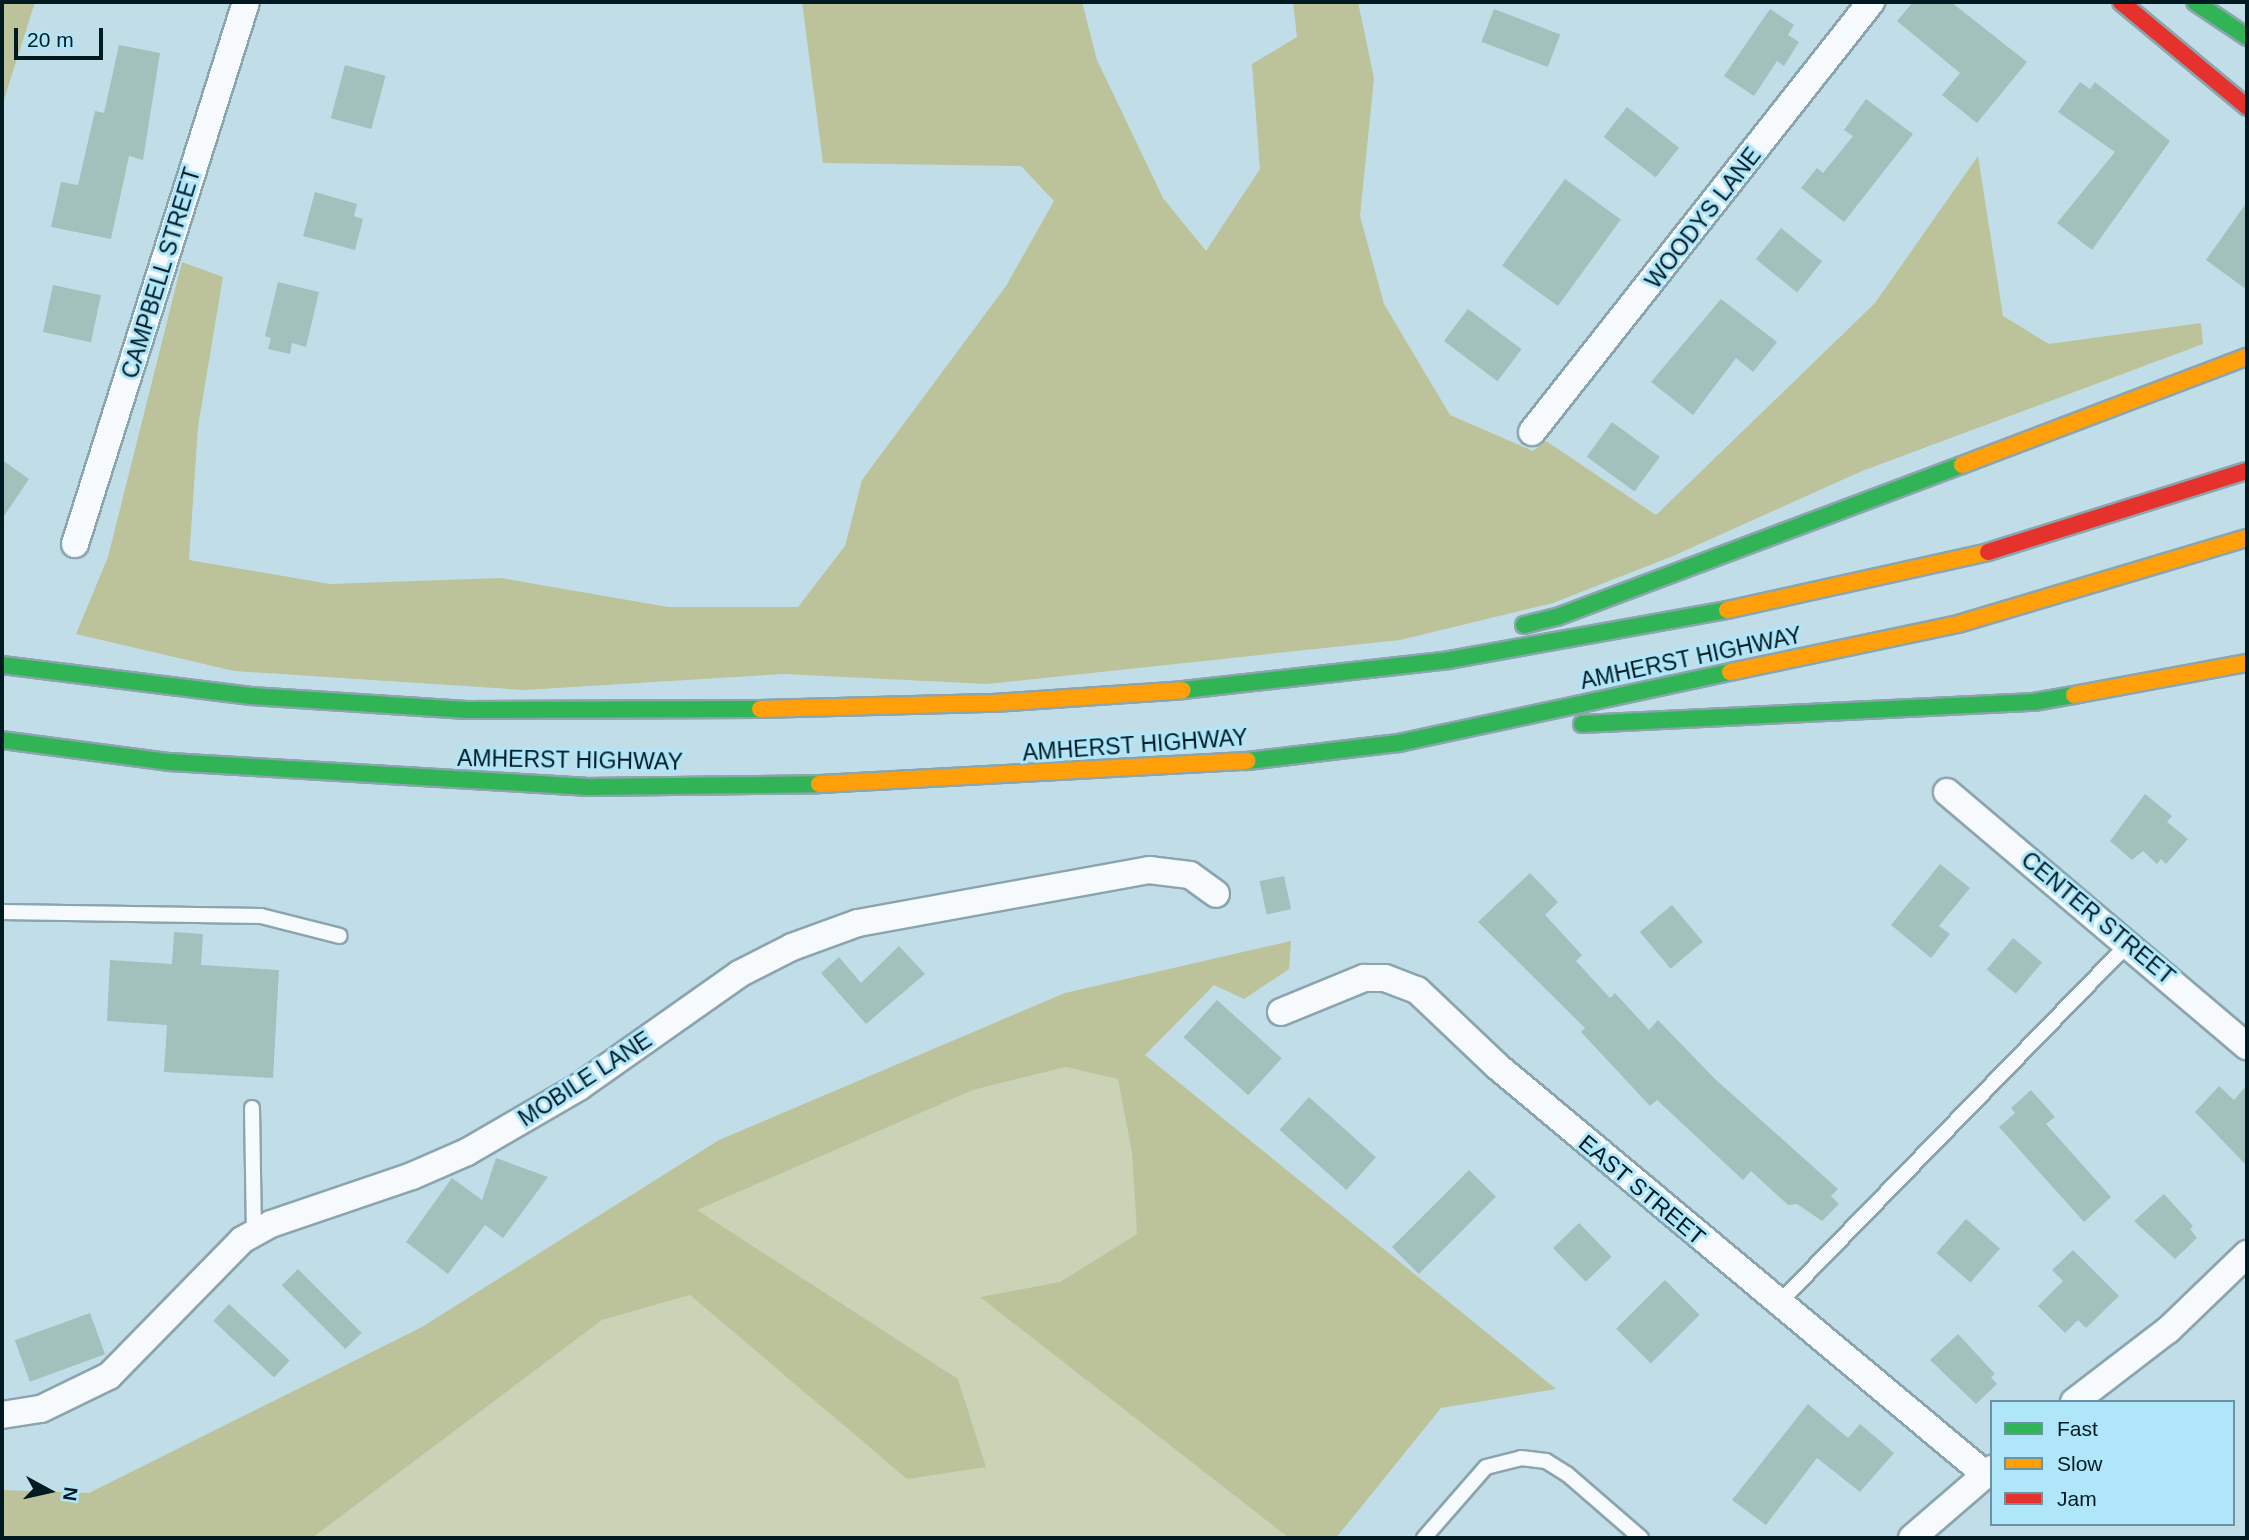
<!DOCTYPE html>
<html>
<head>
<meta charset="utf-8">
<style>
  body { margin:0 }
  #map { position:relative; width:2249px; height:1540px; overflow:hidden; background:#c1dee8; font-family:Arial,sans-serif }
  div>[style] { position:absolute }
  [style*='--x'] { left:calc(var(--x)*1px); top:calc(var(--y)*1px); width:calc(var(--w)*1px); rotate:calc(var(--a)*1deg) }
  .green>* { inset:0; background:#cad3b6 }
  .forest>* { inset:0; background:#bcc299 }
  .building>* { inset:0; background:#a2c0bc; transform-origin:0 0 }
  .roads { filter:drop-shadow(2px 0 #8ba5ae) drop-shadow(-2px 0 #8ba5ae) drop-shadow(0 2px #8ba5ae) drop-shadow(0 -2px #8ba5ae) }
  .lane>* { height:14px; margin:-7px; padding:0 7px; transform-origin:7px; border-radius:7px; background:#f6fafc }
  .street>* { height:26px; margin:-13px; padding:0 13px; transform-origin:13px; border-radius:13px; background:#f6fafc }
  .fast>* { height:16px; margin:-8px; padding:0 8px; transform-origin:8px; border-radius:8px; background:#30b455 }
  .slow>* { height:16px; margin:-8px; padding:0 8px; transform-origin:8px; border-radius:8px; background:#ff9f0a }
  .jam>* { height:16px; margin:-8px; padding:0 8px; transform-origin:8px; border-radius:8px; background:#e5322d }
  span { translate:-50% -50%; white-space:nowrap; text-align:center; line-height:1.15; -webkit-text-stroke:6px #b0e6f9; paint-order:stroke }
  .street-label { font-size:23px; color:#001a22 }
  .frame { position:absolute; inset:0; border:4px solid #001a22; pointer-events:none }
  .legend { position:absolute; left:1990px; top:1400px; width:245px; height:126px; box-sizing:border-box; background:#b0e6f9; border:2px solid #6a94a3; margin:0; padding:9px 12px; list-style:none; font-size:21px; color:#001a22 }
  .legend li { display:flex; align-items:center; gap:14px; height:35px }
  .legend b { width:35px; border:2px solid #6a94a3 }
  .north { position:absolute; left:14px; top:1456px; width:70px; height:70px; -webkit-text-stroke:5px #b0e6f9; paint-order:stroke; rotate:98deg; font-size:19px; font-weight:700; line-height:28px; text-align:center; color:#001a22 }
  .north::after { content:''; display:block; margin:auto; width:24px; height:32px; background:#001a22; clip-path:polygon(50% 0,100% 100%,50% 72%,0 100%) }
  .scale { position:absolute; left:14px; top:28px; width:89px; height:32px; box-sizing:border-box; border:4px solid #001a22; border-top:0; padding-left:9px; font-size:21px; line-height:24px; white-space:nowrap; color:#001a22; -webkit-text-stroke:5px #b0e6f9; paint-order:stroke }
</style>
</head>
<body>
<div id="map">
  <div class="green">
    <i style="clip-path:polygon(1066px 1067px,1118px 1078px,1132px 1153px,1137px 1234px,1060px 1282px,981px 1297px,1289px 1538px,312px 1538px,602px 1320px,690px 1295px,790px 1379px,986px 1467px,958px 1379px,696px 1210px,973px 1090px)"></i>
  </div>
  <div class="forest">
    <i style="clip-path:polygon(2px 2px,35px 2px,2px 106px)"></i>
    <i style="clip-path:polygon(802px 2px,1082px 2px,1097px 60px,1163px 198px,1206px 251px,1260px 169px,1252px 64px,1297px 37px,1293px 2px,1358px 2px,1374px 78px,1360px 216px,1384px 304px,1450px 415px,1533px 451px,1546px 441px,1656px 515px,1875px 303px,1978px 156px,2003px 316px,2049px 344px,2201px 323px,2203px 344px,1862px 471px,1673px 556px,1553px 603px,1400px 640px,987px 684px,784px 674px,525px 690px,234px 671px,76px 634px,108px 557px,182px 262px,223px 277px,198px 427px,189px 560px,330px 584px,501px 578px,668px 607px,798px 607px,845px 546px,862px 480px,1006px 286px,1054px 201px,1021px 166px,823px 163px)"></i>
    <i style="clip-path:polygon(1291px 941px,1289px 969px,1244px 999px,1214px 985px,1145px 1055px,1556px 1389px,1441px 1408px,1336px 1538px,1289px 1538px,980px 1297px,1060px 1282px,1137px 1234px,1132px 1153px,1118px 1079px,1066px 1067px,973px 1090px,697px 1210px,958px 1379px,986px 1467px,907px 1479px,690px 1295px,602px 1320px,312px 1538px,2px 1538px,2px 1490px,89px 1493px,422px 1327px,719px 1140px,1065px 993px)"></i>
  </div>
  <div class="building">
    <i style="clip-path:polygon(1913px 2px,1951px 2px,2027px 62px,1977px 123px,1942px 95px,1960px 73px,1897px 21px)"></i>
    <i style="left:1494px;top:9px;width:71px;height:35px;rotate:21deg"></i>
    <i style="clip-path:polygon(1770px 9px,1794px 25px,1788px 35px,1799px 42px,1784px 66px,1777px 61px,1754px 96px,1724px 76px)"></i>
    <i style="clip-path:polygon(119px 45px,160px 53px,143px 160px,129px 156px,111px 239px,51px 227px,61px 182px,78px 185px,95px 111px,104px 113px)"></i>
    <i style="left:345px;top:65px;width:42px;height:55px;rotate:15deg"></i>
    <i style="clip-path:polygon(2080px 82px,2090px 89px,2095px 82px,2170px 141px,2092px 250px,2057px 223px,2115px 152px,2058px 112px)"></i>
    <i style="clip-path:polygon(1866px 99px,1913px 134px,1844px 222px,1801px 188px,1817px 168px,1823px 173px,1853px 136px,1844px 130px)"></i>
    <i style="left:1627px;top:107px;width:66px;height:38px;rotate:38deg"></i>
    <i style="left:1565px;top:179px;width:69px;height:107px;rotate:36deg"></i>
    <i style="clip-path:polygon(315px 192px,357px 204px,354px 216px,363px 219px,355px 250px,303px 236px)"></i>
    <i style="clip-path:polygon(2247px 202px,2247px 290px,2206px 260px)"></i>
    <i style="left:1781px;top:228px;width:53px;height:40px;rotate:39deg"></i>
    <i style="clip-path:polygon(278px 282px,319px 292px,306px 347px,292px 343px,290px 354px,268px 349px,271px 338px,265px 336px)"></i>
    <i style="left:53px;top:285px;width:49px;height:48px;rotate:12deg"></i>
    <i style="clip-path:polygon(1721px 299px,1777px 342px,1753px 372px,1736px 358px,1693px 415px,1651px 382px)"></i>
    <i style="left:1468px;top:309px;width:67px;height:40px;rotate:37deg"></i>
    <i style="left:1612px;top:422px;width:59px;height:43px;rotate:36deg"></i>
    <i style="clip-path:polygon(2px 460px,29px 479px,2px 519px)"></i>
    <i style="clip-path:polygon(2145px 794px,2172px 816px,2167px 822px,2188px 839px,2166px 864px,2161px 859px,2157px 864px,2143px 851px,2132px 860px,2110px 841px)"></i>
    <i style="clip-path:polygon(1940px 864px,1970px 888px,1939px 926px,1950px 934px,1931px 958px,1891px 925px)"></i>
    <i style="clip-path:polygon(1530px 873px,1558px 902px,1545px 915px,1582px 955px,1576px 961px,1610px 998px,1615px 993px,1649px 1030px,1658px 1020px,1715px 1079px,1838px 1189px,1831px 1196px,1839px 1204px,1822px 1221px,1797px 1204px,1788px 1205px,1751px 1171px,1743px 1180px,1657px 1100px,1650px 1106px,1581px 1032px,1585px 1028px,1478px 922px)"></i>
    <i style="left:1284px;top:876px;width:34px;height:25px;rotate:78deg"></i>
    <i style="left:1672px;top:905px;width:48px;height:42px;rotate:50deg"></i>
    <i style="clip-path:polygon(174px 932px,203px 934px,201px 965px,279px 970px,273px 1078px,164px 1072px,167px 1025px,107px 1021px,110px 960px,172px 964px)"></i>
    <i style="left:2013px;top:938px;width:38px;height:41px;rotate:40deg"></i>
    <i style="clip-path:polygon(899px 946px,925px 974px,866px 1024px,821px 973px,839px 957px,861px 983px)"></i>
    <i style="left:1217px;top:1000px;width:87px;height:50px;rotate:42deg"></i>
    <i style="clip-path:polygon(2247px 1085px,2247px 1166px,2195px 1112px,2219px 1086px,2234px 1100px)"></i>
    <i style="clip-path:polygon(2031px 1090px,2055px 1117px,2046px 1124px,2111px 1197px,2084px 1222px,1999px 1127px,2015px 1113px,2011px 1108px)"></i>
    <i style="left:1309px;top:1097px;width:90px;height:44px;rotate:42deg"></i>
    <i style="clip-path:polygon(496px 1158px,548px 1177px,503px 1238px,485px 1225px,448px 1274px,406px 1242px,452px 1178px,482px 1200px)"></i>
    <i style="left:1469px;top:1170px;width:38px;height:109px;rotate:45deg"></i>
    <i style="clip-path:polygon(2164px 1194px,2193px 1226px,2190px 1229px,2197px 1238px,2175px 1259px,2134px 1221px)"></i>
    <i style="left:1966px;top:1219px;width:45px;height:45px;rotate:41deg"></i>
    <i style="left:1579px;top:1223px;width:47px;height:36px;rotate:46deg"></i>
    <i style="clip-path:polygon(2073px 1250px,2119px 1296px,2086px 1328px,2078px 1320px,2065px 1333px,2038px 1306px,2063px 1281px,2052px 1270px)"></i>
    <i style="left:298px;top:1269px;width:90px;height:23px;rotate:45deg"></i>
    <i style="left:1665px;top:1280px;width:49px;height:69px;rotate:45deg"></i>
    <i style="left:229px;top:1304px;width:83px;height:23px;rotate:43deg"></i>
    <i style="left:90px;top:1313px;width:44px;height:80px;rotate:70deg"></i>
    <i style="clip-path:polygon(1958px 1334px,1995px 1374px,1991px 1377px,1997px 1384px,1976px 1404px,1930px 1360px)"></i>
    <i style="clip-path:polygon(1808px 1404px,1848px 1438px,1860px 1424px,1894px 1453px,1860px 1492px,1817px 1458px,1766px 1525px,1732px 1500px)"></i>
  </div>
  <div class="roads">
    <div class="lane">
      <i style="--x:2;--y:912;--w:259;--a:0.9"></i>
      <i style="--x:261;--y:916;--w:81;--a:14.2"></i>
      <i style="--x:252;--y:1108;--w:126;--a:89.1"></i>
      <i style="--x:1777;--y:1305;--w:504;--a:-45.8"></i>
      <i style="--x:1424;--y:1538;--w:94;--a:-48.9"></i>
      <i style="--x:1486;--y:1467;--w:36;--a:-14"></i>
      <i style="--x:1521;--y:1458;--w:25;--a:7"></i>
      <i style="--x:1546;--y:1461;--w:25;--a:32"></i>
      <i style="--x:1567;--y:1474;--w:98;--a:40.9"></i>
    </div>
    <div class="street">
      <i style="--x:1532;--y:432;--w:548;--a:-51.75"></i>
      <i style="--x:75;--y:544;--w:568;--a:-72.49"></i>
      <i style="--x:1947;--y:792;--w:393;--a:40.3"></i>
      <i style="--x:1281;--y:1012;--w:90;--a:-22.3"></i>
      <i style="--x:1364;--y:978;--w:21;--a:0"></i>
      <i style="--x:1385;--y:978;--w:34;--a:21"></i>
      <i style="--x:1417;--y:990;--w:110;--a:43.5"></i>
      <i style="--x:1497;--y:1066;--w:637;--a:39.91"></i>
      <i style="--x:2074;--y:1402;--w:118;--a:-37.5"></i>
      <i style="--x:2168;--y:1330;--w:110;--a:-43.9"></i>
      <i style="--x:2;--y:1415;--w:39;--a:-9"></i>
      <i style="--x:41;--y:1409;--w:76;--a:-25.9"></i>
      <i style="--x:109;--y:1376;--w:190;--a:-45.6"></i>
      <i style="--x:242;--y:1240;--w:33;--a:-29"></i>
      <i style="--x:271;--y:1224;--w:149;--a:-18.8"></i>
      <i style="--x:412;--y:1176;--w:60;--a:-23.6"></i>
      <i style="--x:467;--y:1152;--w:129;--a:-30.1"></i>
      <i style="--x:579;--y:1087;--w:196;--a:-35.2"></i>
      <i style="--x:739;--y:974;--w:59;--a:-27"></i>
      <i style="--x:792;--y:947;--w:70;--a:-20"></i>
      <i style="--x:858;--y:923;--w:296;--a:-10.3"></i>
      <i style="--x:1149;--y:870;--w:41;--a:7"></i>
      <i style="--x:1190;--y:875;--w:32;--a:36"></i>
      <i style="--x:1912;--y:1538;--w:106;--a:-40.8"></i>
    </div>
    <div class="fast">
      <i style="--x:2195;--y:2;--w:63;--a:33.9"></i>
      <i style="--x:1524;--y:625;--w:34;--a:-14"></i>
      <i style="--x:1557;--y:617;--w:433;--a:-20.6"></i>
      <i style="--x:2;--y:665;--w:251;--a:7.1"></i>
      <i style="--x:251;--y:696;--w:216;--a:3.7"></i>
      <i style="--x:467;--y:710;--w:293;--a:-0.2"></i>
      <i style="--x:1183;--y:690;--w:268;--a:-6.4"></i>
      <i style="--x:1449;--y:660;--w:282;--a:-10.2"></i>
      <i style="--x:1582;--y:724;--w:453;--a:-2.8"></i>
      <i style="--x:2034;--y:702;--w:41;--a:-9.9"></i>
      <i style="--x:2;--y:740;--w:169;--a:7.5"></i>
      <i style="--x:170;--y:762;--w:416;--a:3.4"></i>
      <i style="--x:585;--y:787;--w:234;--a:-0.7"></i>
      <i style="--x:1247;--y:761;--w:153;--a:-6.8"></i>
      <i style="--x:1399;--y:743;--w:339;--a:-12.1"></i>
    </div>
    <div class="slow">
      <i style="--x:1962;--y:465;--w:305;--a:-20.8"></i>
      <i style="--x:1727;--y:610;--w:267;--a:-12.5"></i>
      <i style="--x:1730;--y:672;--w:233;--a:-11.9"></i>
      <i style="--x:1958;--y:624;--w:302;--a:-16.6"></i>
      <i style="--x:2074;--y:695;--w:176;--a:-10.5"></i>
      <i style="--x:760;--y:709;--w:234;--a:-1.5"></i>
      <i style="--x:994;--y:703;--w:189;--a:-3.9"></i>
      <i style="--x:819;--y:784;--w:429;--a:-3.1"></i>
    </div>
    <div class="jam">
      <i style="--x:2121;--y:2;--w:164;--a:39.8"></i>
      <i style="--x:1988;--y:552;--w:271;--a:-17.4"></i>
    </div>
  </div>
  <div class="street-label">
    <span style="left:1703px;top:218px;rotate:-52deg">WOODYS LANE</span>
    <span style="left:161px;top:273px;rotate:-73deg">CAMPBELL STREET</span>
    <span style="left:1691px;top:658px;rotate:-12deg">AMHERST HIGHWAY</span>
    <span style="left:1135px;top:745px;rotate:-4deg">AMHERST HIGHWAY</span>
    <span style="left:570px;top:760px;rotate:1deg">AMHERST HIGHWAY</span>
    <span style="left:2098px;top:918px;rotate:40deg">CENTER STREET</span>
    <span style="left:585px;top:1079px;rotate:-33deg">MOBILE LANE</span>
    <span style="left:1642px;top:1190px;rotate:40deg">EAST STREET</span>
  </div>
  <div class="frame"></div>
  <ul class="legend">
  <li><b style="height:9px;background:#30b455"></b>Fast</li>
  <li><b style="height:9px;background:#ff9f0a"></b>Slow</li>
  <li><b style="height:9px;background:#e5322d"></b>Jam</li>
  </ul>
  <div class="north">N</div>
  <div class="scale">20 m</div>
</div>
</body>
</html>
